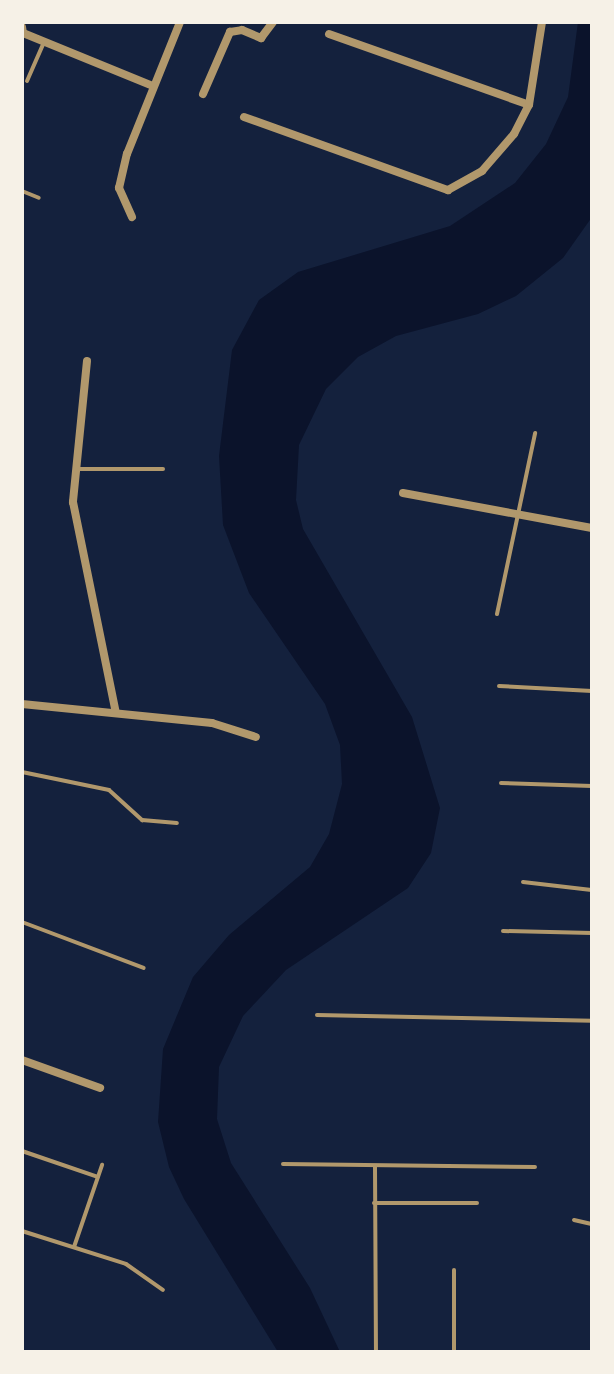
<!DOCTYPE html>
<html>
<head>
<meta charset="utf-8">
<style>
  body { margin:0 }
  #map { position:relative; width:614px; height:1374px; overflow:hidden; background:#14213d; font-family:"Noto Sans",sans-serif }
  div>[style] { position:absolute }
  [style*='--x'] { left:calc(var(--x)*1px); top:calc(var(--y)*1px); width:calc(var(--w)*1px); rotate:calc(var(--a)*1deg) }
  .water>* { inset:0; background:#0b132b }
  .service>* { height:4px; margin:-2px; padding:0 2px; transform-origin:2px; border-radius:2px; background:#b1986c }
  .minor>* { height:8px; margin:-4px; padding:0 4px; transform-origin:4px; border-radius:4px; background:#b1986c }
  span { translate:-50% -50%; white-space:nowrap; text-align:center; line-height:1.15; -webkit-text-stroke:6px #f6f1e7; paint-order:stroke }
  .frame { position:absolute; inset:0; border:24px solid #f6f1e7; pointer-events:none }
</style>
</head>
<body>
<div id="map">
  <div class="water">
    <i style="clip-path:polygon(578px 22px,592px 22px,592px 217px,563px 258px,516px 296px,478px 314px,396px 336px,358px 357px,326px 389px,299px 445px,296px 500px,303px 529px,412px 717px,440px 808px,431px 853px,408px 888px,286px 970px,243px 1016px,219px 1067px,217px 1119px,231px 1163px,310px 1288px,340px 1352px,278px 1352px,184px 1199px,169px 1167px,158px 1122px,163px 1049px,193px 977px,229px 935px,310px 867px,329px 834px,342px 784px,340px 745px,325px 704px,249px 593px,223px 525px,219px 456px,232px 350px,259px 300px,298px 272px,450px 226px,515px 183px,546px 144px,568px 97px)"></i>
  </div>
  <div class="service">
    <i style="--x:27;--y:81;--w:43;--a:-66.4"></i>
    <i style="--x:22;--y:191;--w:18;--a:22"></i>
    <i style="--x:78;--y:469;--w:85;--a:0"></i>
    <i style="--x:497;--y:614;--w:185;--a:-78.1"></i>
    <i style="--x:499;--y:686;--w:93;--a:3.1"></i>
    <i style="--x:22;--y:772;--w:89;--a:11.7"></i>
    <i style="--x:109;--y:790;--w:45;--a:42.3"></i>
    <i style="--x:142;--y:820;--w:35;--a:5"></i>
    <i style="--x:501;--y:783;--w:91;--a:1.9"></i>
    <i style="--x:523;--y:882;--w:69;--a:6.6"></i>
    <i style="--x:22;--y:922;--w:130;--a:20.7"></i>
    <i style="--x:503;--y:931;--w:89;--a:1.3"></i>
    <i style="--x:317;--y:1015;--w:275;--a:1.2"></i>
    <i style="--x:22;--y:1151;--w:80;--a:18.9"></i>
    <i style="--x:283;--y:1164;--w:252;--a:0.7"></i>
    <i style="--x:375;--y:1167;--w:185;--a:89.7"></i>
    <i style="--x:374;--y:1203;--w:103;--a:0"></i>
    <i style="--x:574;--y:1220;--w:18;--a:13"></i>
    <i style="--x:22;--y:1231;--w:109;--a:17.6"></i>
    <i style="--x:126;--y:1264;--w:45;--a:35.1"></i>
    <i style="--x:74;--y:1247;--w:87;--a:-71.1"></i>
    <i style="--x:454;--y:1352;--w:82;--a:-90"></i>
  </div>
  <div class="minor">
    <i style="--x:22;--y:27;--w:6;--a:81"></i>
    <i style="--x:23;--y:33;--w:140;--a:22.2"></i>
    <i style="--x:329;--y:34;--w:212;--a:19.5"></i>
    <i style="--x:203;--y:94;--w:68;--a:-66.5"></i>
    <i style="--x:230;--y:32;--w:12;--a:-9"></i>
    <i style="--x:242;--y:30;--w:21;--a:23"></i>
    <i style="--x:261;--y:38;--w:20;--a:-53"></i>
    <i style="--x:244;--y:117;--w:217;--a:19.7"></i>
    <i style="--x:448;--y:190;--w:39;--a:-29"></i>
    <i style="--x:482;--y:171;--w:49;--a:-49.1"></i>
    <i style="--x:514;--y:134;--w:33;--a:-63"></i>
    <i style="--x:529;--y:105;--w:84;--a:-81.1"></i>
    <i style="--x:132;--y:217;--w:32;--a:-114"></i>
    <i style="--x:119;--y:188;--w:35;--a:-77"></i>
    <i style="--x:127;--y:154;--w:142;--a:-68.1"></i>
    <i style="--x:87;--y:361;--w:142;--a:95.7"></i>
    <i style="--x:73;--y:502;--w:215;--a:78.5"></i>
    <i style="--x:403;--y:493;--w:192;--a:10.5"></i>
    <i style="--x:22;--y:704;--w:191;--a:5.7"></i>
    <i style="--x:212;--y:723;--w:46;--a:17.7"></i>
    <i style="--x:22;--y:1060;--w:83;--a:19.7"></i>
  </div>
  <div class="frame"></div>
</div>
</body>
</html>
